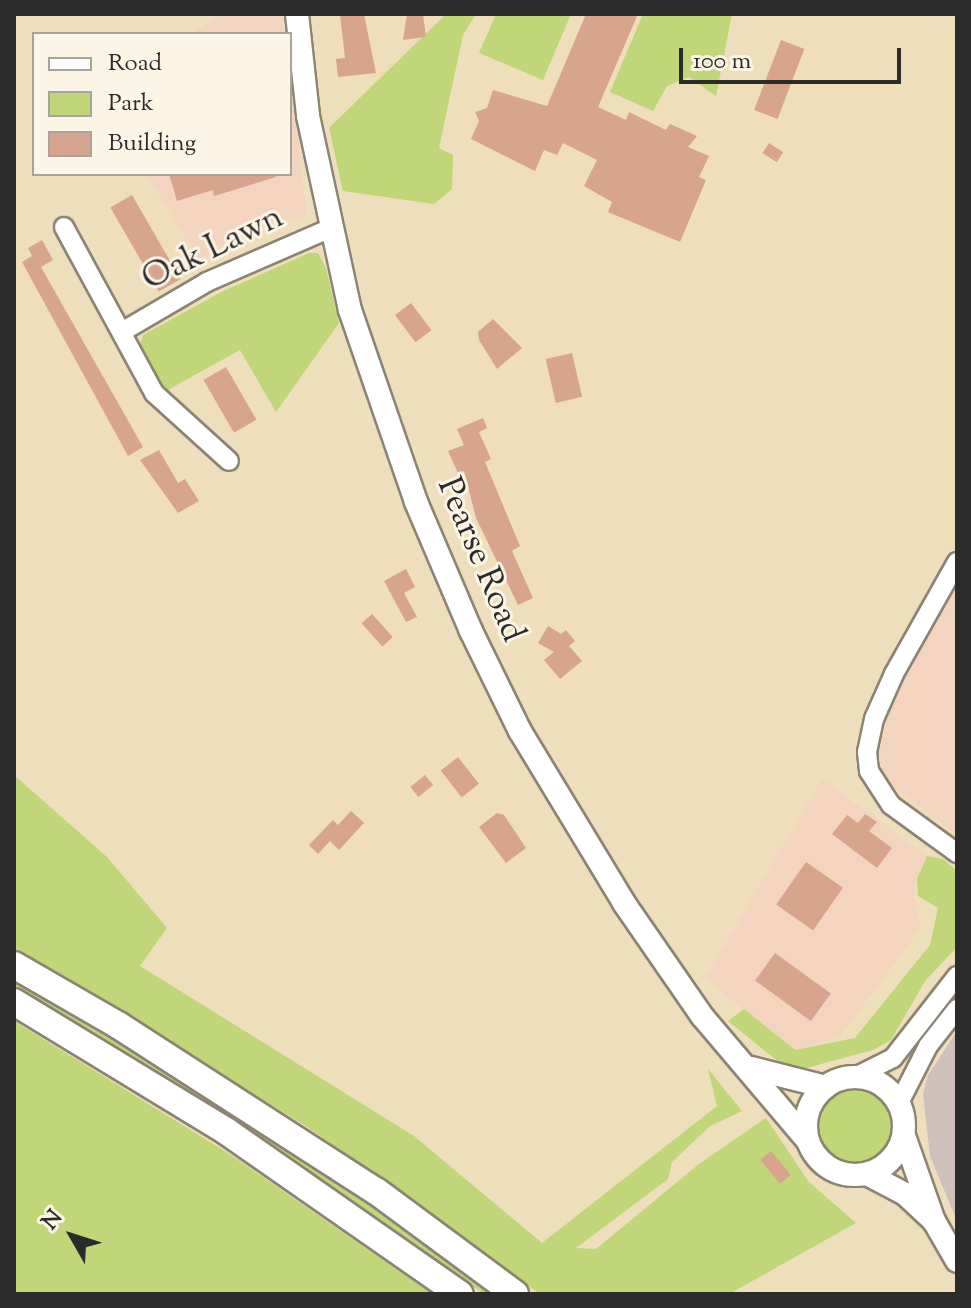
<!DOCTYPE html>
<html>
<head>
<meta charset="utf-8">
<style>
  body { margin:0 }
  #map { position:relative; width:971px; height:1308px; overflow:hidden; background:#eedebb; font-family:"Sorts Mill Goudy",serif }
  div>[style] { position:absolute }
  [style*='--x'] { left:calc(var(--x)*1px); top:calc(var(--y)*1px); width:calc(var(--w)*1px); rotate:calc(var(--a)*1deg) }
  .built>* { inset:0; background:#f3d4bf }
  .industrial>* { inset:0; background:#cfc0bb }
  .green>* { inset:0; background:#c1d579 }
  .round { border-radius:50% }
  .building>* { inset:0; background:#d7a58e; transform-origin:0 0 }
  .roads { filter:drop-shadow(2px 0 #8c8473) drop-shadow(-2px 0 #8c8473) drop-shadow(0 2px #8c8473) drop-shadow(0 -2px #8c8473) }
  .minor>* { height:18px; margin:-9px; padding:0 9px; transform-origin:9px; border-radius:9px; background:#fff }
  .major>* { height:22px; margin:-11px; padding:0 11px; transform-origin:11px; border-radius:11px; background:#fff }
  .major>.ring { margin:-11px; padding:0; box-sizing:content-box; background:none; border:22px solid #fff; border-radius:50% }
  .highway>* { height:26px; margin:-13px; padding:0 13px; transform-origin:13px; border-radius:13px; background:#fff }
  span { translate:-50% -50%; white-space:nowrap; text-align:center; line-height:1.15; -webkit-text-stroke:6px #fcf5e5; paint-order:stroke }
  .street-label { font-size:34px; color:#2b2b2b }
  .frame { position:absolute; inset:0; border:16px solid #2b2b2b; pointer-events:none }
  .legend { position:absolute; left:32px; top:32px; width:260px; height:144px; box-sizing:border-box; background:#fcf5e5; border:2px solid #a8a49b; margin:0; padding:10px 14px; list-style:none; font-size:24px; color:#2b2b2b }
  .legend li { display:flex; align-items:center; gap:16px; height:40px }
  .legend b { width:40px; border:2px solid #a8a49b }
  .north { position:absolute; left:32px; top:1196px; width:80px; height:80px; -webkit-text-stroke:6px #fcf5e5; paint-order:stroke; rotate:309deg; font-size:22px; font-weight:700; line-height:32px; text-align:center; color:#2b2b2b }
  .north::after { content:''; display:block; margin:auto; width:28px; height:36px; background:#2b2b2b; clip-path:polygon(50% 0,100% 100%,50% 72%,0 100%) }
  .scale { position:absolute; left:679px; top:48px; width:222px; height:36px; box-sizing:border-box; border:4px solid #2b2b2b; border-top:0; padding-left:10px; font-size:24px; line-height:28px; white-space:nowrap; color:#2b2b2b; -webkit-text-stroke:6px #fcf5e5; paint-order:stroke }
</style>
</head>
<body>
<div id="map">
  <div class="built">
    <i style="clip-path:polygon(222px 14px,282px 14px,285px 34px,191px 34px)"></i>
    <i style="clip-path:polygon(290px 75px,307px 216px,260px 224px,199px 259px,146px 174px,290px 174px)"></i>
    <i style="clip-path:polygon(957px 572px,957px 835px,881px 776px,874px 754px,875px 718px)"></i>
    <i style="clip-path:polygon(822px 779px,927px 856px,913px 888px,920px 929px,840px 1037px,795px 1050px,705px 978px)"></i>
  </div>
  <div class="industrial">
    <i style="clip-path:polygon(957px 1031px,957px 1221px,930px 1156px,923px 1094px,928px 1075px)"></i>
  </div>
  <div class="green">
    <i style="clip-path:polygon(446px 14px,476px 14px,463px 35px,439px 148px,453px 155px,452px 189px,434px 204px,343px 191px,329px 128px)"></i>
    <i style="clip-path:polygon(496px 14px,571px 14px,543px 80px,479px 53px)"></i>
    <i style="clip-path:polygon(643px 14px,732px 14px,716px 96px,689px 77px,667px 86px,653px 111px,610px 92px)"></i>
    <i style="clip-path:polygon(309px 253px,318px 253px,326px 268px,339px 323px,276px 412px,240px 350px,164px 392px,140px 346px,143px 335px,221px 292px)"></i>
    <i style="clip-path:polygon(14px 775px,107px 857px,167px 928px,140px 966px,414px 1136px,542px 1243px,717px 1106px,708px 1069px,742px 1111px,710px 1126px,672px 1162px,668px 1179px,576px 1248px,596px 1249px,699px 1164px,766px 1118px,808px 1181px,856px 1223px,729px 1294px,540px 1294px,309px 1128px,14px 947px)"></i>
    <i style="clip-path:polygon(927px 856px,943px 859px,957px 871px,957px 947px,925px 981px,891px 1040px,873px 1050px,802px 1069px,780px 1063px,728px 1021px,744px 1009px,795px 1050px,855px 1038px,930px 945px,938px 908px,918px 896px,917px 879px)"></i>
    <i style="clip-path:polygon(14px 975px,333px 1174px,500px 1294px,484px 1294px,263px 1139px,14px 989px)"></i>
    <i style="clip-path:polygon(14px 1021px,231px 1155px,432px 1294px,14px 1294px)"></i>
    <i class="round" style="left:819px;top:1087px;width:76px;height:76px"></i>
  </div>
  <div class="building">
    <i style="clip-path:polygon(347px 14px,364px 14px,376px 73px,338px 77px,336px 59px,345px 58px,340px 15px)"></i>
    <i style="clip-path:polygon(407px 14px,423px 14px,426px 37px,403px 40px)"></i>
    <i style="clip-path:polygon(586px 14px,638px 14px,598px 107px,626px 120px,629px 112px,666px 130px,670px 124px,697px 136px,688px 147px,709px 156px,699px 177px,706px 180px,680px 242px,608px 212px,612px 202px,584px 186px,597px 160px,563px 143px,557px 155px,544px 150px,535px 171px,471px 139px,479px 121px,475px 112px,487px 108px,493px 90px,547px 106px)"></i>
    <i style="left:781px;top:40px;width:25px;height:75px;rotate:21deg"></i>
    <i style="left:769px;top:143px;width:17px;height:12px;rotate:33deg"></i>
    <i style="clip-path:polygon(169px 174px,276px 174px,276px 177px,214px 196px,213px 190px,177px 201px)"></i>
    <i style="left:132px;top:195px;width:97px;height:25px;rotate:60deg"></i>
    <i style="clip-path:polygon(42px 240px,53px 260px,41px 267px,143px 447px,128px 456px,22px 262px,32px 256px,28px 248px)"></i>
    <i style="left:411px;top:303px;width:34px;height:20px;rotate:53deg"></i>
    <i style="clip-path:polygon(493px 319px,522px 348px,497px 369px,479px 340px,478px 332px)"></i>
    <i style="left:572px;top:353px;width:45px;height:27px;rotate:77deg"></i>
    <i style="left:226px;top:367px;width:61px;height:26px;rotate:60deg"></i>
    <i style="clip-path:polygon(483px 418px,487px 428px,479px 432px,491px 459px,485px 462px,520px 546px,512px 551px,533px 598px,518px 605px,476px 518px,464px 471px,458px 473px,448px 451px,464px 445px,457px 429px)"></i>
    <i style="clip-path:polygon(159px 450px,178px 483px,185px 479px,199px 501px,178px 513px,140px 460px)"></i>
    <i style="clip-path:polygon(406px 569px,415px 587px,404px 593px,417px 617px,406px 622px,384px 581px)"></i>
    <i style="left:372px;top:614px;width:31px;height:14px;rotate:48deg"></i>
    <i style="clip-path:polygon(548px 626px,561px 634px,566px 630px,575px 641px,569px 646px,582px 661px,560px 679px,544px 660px,554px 652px,538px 643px)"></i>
    <i style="left:458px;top:757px;width:34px;height:22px;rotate:52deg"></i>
    <i style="left:425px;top:775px;width:13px;height:19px;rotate:51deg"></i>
    <i style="clip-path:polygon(351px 811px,364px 823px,339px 850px,330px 841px,318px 854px,309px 845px,333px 820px,338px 825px)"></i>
    <i style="clip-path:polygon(497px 813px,504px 815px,526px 848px,506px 863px,479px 827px)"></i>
    <i style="clip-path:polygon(865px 814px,877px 822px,869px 831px,892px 848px,877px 868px,832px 834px,847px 815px,858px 823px)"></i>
    <i style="left:806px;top:862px;width:45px;height:52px;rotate:35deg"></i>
    <i style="left:775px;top:953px;width:69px;height:34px;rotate:36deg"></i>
    <i style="left:771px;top:1151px;width:31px;height:14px;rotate:50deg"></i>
  </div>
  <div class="roads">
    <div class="minor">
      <i style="--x:64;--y:227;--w:189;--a:61.5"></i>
      <i style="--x:154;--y:393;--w:101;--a:42.2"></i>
      <i style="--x:125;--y:330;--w:95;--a:-30.3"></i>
      <i style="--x:207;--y:282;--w:135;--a:-23.5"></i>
      <i style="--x:957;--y:562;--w:129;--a:119.4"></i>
      <i style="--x:894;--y:674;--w:49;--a:114"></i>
      <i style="--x:874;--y:719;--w:34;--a:102"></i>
      <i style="--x:867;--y:752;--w:19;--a:84"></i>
      <i style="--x:869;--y:771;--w:40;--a:57.1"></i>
      <i style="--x:891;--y:805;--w:82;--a:36"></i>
      <i style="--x:855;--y:1077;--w:42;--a:-26.6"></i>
      <i style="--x:893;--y:1058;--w:104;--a:-52"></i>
      <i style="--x:899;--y:1103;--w:64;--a:-63"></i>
      <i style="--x:928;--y:1046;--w:47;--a:-51.9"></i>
    </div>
    <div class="major">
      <i style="--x:297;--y:14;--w:103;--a:83.8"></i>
      <i style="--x:308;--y:116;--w:198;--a:77.8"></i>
      <i style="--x:350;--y:310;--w:203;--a:71"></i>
      <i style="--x:416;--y:502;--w:140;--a:66.9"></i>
      <i style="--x:471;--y:631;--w:111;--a:63.9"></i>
      <i style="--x:520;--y:731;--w:201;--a:58.8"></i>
      <i style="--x:624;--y:903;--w:137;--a:55.4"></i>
      <i style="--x:702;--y:1016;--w:164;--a:49.7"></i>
      <i style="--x:751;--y:1068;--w:77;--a:14.2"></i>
      <i class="ring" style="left:806px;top:1077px;width:76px;height:76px"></i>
      <i style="--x:904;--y:1136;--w:90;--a:70.6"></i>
      <i style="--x:934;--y:1221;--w:46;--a:60.1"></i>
      <i style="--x:867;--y:1174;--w:43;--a:27.8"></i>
      <i style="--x:905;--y:1194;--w:40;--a:43"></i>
    </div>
    <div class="highway">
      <i style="--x:14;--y:965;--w:120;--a:30"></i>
      <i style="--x:118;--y:1025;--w:307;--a:32.8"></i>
      <i style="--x:376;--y:1191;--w:173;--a:36.5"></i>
      <i style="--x:14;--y:1002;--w:248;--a:31.3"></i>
      <i style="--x:226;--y:1131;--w:285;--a:34.9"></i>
    </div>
  </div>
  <div class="street-label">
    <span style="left:213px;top:249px;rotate:-26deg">Oak Lawn</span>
    <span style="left:480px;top:560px;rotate:67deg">Pearse Road</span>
  </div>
  <div class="frame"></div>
  <ul class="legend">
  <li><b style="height:10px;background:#fff"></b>Road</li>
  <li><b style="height:22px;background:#c1d579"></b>Park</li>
  <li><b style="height:22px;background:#d7a58e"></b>Building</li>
  </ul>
  <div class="north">N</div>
  <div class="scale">100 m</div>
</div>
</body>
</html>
